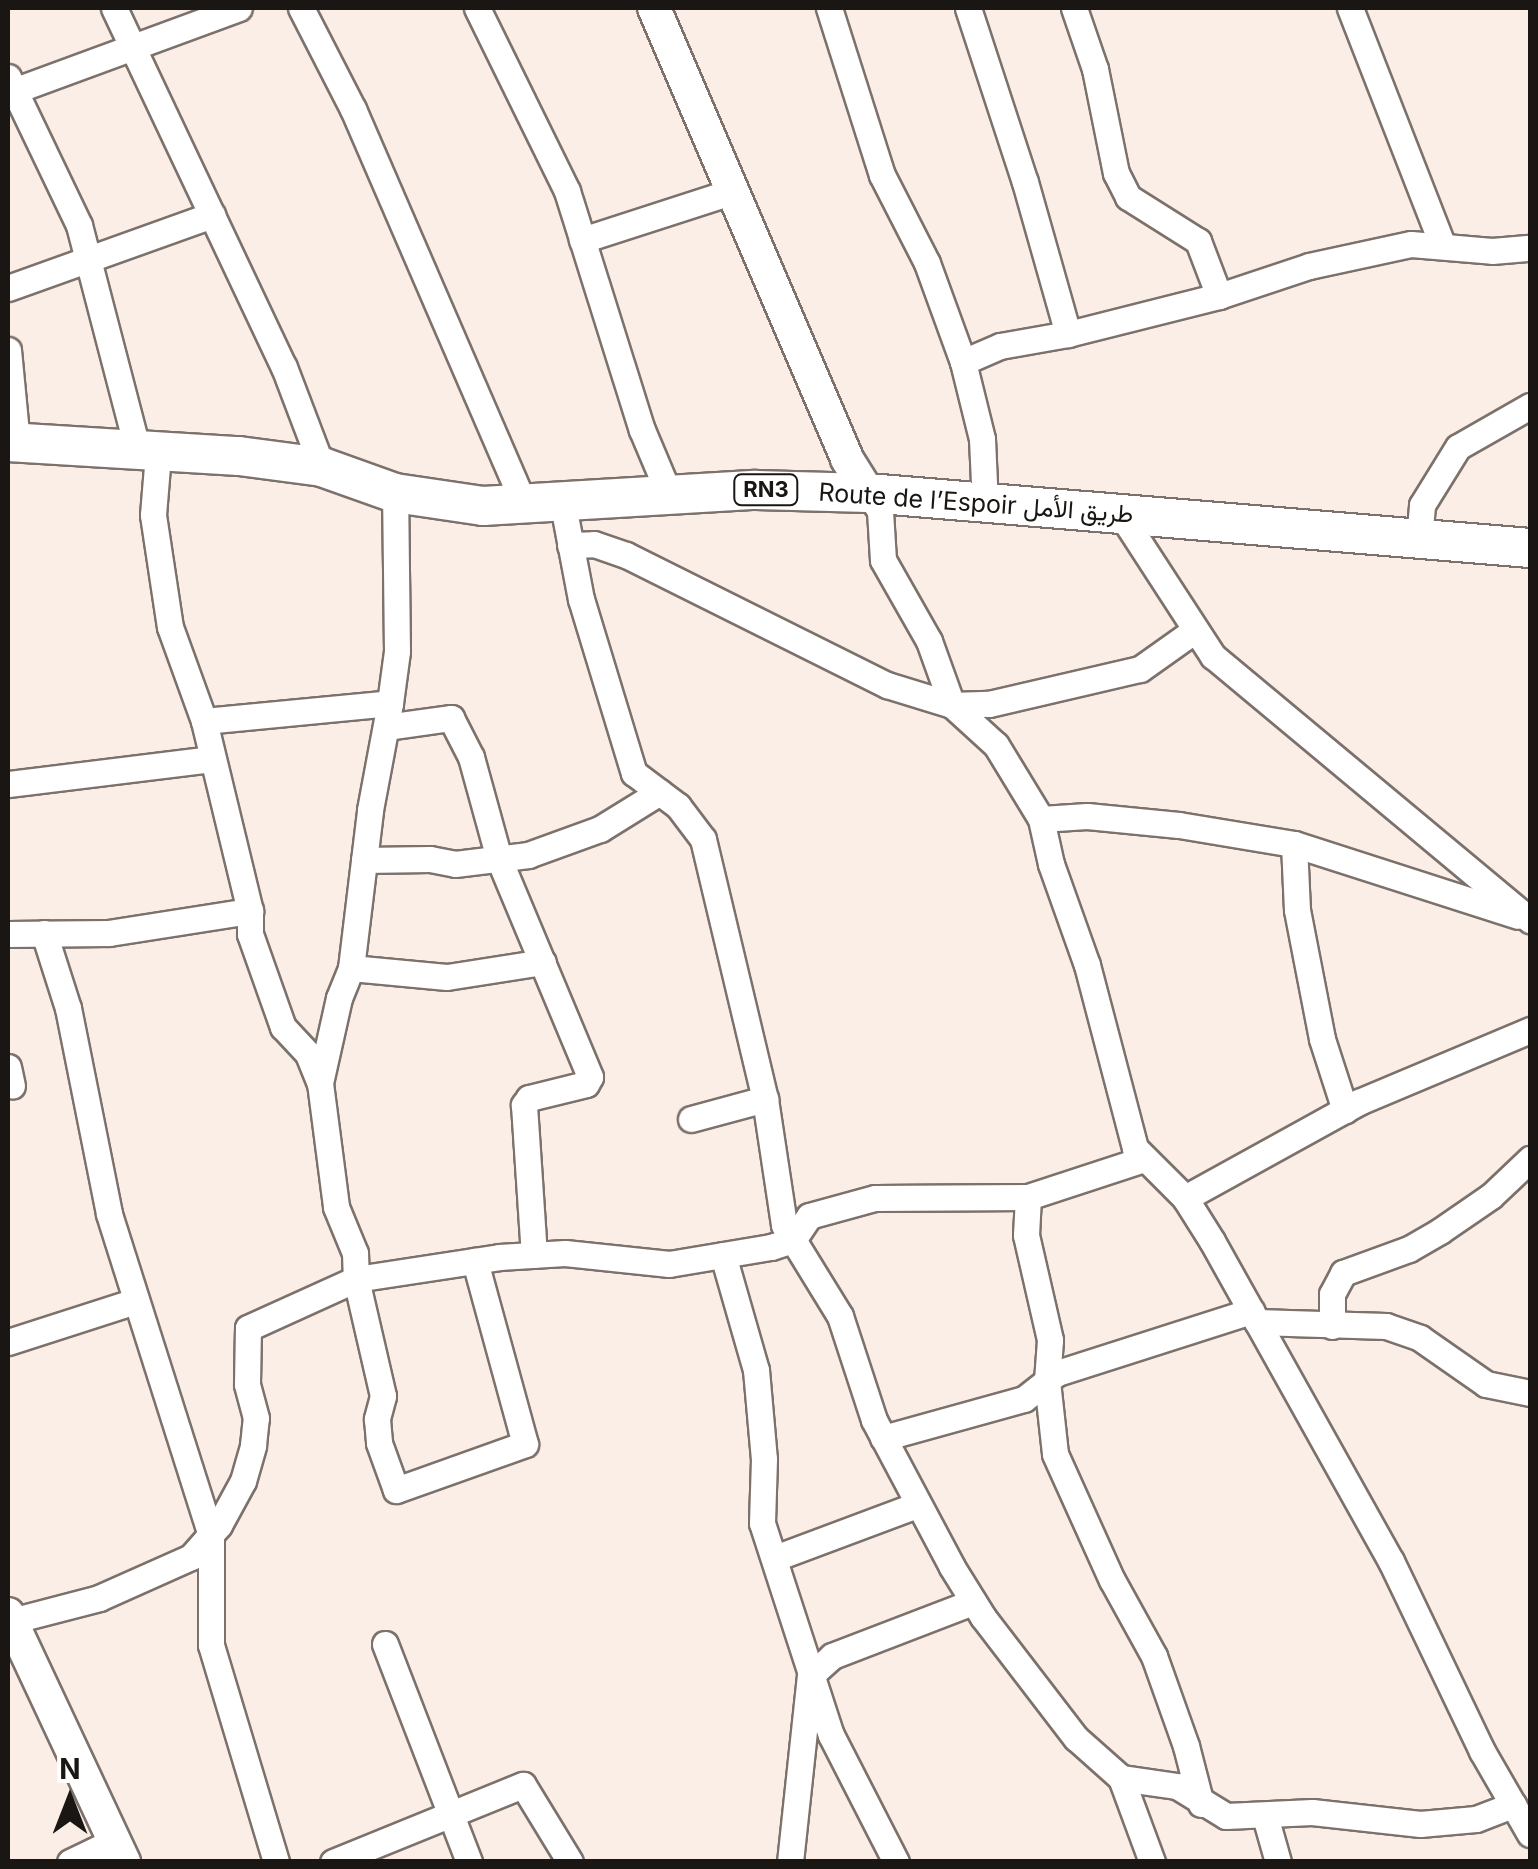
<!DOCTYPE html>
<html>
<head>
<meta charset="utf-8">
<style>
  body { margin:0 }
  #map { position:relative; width:1538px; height:1869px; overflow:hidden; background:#faeee6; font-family:Inter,Vazirmatn,sans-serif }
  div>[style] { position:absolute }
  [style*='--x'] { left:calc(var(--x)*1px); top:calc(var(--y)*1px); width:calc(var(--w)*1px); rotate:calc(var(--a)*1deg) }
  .roads { filter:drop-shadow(2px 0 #7c716b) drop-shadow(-2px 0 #7c716b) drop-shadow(0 2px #7c716b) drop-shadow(0 -2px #7c716b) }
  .minor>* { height:25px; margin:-12.5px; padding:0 12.5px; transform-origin:12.5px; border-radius:12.5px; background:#fff }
  .major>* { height:32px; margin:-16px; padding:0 16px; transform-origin:16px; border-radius:16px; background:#fff }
  .highway>* { height:38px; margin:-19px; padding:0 19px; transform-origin:19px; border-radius:19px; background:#fff }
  span { translate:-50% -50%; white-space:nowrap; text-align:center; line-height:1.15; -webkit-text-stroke:8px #fff; paint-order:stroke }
  .shield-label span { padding:2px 8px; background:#fff; border:2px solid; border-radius:8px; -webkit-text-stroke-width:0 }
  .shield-label { font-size:22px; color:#1a1613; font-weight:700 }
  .street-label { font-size:25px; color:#1a1613 }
  .frame { position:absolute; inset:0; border:10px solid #1a1613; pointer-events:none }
  .north { position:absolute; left:20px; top:1749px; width:100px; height:100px; -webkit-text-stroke:8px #fff; paint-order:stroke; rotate:0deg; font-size:28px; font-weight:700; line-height:40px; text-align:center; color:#1a1613 }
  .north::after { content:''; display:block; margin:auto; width:35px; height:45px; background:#1a1613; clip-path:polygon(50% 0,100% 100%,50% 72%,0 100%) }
</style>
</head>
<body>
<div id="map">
  <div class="roads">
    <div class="minor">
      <i style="--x:114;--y:8;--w:397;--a:64.7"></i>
      <i style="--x:284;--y:367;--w:107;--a:69.2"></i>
      <i style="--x:301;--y:8;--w:114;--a:62.8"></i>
      <i style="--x:353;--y:109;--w:434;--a:66.6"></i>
      <i style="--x:477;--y:8;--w:204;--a:63.8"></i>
      <i style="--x:567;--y:191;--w:250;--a:72.6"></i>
      <i style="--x:642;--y:430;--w:69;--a:67.1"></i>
      <i style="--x:829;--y:8;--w:175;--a:72.4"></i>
      <i style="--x:882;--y:175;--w:99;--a:62.9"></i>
      <i style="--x:927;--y:263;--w:105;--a:70"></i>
      <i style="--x:963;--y:362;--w:79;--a:76.1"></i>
      <i style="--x:982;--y:439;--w:65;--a:87.4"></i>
      <i style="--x:968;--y:8;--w:183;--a:71.9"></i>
      <i style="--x:1025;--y:182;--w:158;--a:74.2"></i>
      <i style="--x:1074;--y:8;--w:65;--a:71"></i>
      <i style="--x:1095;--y:69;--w:106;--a:78.6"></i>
      <i style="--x:1116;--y:173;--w:27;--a:63"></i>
      <i style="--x:1128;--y:197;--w:83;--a:32.2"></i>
      <i style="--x:1198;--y:241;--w:59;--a:69.1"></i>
      <i style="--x:1350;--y:8;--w:253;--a:68.7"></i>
      <i style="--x:8;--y:77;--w:164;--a:64.4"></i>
      <i style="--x:79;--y:225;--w:235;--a:75.4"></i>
      <i style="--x:8;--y:93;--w:246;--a:-20.2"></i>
      <i style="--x:582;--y:240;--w:160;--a:-17.9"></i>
      <i style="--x:8;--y:288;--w:217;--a:-19.7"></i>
      <i style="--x:8;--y:350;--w:93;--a:84.5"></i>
      <i style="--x:963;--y:362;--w:40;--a:-23.4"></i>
      <i style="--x:1000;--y:346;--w:69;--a:-10"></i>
      <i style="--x:1068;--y:334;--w:156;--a:-14.1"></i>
      <i style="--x:1219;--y:296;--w:95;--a:-18.4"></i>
      <i style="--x:1309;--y:266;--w:104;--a:-12.2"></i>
      <i style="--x:1411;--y:244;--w:81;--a:4.9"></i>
      <i style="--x:1492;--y:251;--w:38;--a:-5"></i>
      <i style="--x:158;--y:454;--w:61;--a:94.7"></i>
      <i style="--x:153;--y:515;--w:113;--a:81.4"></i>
      <i style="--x:170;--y:627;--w:100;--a:70.1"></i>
      <i style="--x:204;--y:721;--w:195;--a:76.4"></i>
      <i style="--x:250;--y:911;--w:23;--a:90"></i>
      <i style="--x:250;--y:934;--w:99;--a:70.5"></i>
      <i style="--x:283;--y:1027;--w:37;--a:47"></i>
      <i style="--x:308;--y:1054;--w:31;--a:68"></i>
      <i style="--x:320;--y:1083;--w:125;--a:82.6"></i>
      <i style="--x:336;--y:1207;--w:50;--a:67.6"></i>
      <i style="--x:355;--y:1253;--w:26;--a:88"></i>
      <i style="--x:356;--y:1279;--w:120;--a:77"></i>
      <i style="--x:383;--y:1396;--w:24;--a:105"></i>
      <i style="--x:377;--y:1419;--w:24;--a:85"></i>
      <i style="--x:379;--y:1443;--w:50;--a:70.1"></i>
      <i style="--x:396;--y:1490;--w:137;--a:-19.6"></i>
      <i style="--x:525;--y:1444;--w:190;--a:-105.3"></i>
      <i style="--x:868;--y:493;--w:22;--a:56"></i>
      <i style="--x:880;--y:511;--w:49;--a:86.5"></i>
      <i style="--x:883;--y:560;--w:93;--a:60.4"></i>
      <i style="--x:929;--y:641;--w:68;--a:70.2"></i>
      <i style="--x:952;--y:705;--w:59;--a:42.3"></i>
      <i style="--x:996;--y:745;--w:87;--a:58.7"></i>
      <i style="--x:1041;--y:819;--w:46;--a:77.5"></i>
      <i style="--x:1051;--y:864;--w:107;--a:70.4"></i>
      <i style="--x:1087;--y:965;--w:189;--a:75.3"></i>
      <i style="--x:1135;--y:1148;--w:71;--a:45"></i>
      <i style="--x:1185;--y:1198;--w:51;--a:57.9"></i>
      <i style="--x:1212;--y:1241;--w:367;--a:60.8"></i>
      <i style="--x:1391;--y:1561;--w:211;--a:64.4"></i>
      <i style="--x:1482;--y:1751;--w:96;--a:60"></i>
      <i style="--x:563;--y:505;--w:96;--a:79.2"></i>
      <i style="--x:581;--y:599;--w:182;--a:73.1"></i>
      <i style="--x:634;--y:773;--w:55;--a:36.9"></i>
      <i style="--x:678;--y:806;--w:41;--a:52.9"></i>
      <i style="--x:703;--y:839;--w:267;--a:76.6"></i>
      <i style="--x:765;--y:1099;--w:127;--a:81.4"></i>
      <i style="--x:784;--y:1225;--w:107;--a:58.4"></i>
      <i style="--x:840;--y:1316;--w:109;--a:71.9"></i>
      <i style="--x:874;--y:1420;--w:166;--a:62"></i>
      <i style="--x:952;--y:1567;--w:59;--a:58.2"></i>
      <i style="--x:983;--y:1617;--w:153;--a:52.5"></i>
      <i style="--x:1076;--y:1738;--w:60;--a:41.6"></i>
      <i style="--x:1121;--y:1778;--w:90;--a:69.7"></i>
      <i style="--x:1120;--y:513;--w:171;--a:57"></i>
      <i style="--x:1213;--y:656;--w:413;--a:39.8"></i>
      <i style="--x:1419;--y:540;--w:35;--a:-85"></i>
      <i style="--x:1422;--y:505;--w:68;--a:-58.2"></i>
      <i style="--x:1458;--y:447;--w:83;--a:-29.7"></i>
      <i style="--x:570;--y:545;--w:24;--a:-2"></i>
      <i style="--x:594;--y:544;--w:34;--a:19"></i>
      <i style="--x:626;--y:555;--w:292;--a:26.5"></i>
      <i style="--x:887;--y:685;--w:68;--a:17.1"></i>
      <i style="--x:952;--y:705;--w:37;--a:-2"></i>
      <i style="--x:989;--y:704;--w:155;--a:-13.1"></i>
      <i style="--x:1140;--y:669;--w:67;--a:-35.3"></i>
      <i style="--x:204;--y:721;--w:187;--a:-5.5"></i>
      <i style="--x:386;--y:727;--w:66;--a:-7.9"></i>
      <i style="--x:451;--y:718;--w:44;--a:62.9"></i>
      <i style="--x:471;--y:757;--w:106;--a:74.6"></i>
      <i style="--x:499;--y:859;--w:236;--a:67.3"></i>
      <i style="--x:590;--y:1077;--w:8;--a:120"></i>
      <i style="--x:586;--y:1084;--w:59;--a:166.2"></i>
      <i style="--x:529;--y:1098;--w:9;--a:126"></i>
      <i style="--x:524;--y:1105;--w:150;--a:86.2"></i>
      <i style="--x:8;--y:784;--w:205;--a:-7"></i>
      <i style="--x:1041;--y:819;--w:46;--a:-3.7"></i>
      <i style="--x:1087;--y:816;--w:92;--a:5.6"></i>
      <i style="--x:1179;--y:825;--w:117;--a:9.4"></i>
      <i style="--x:1294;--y:844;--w:235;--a:17.8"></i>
      <i style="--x:1294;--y:844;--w:66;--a:87.4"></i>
      <i style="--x:1297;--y:910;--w:131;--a:79"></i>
      <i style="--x:1322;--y:1039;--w:75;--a:72.1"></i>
      <i style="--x:364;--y:860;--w:66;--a:-0.9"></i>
      <i style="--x:430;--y:859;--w:25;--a:11"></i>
      <i style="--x:455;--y:864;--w:74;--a:-7"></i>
      <i style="--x:528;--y:855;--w:77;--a:-19.9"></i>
      <i style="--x:600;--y:829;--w:70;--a:-31.7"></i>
      <i style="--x:44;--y:933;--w:79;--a:72.3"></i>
      <i style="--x:68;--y:1008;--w:210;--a:78.7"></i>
      <i style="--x:109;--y:1214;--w:337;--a:72.4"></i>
      <i style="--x:211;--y:1535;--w:110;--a:90"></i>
      <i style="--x:211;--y:1645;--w:227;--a:73.3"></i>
      <i style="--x:8;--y:934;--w:101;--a:-0.6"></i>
      <i style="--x:109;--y:933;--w:143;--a:-8.9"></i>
      <i style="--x:351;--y:968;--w:96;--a:5.4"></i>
      <i style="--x:447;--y:977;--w:97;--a:-8.9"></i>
      <i style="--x:8;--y:1067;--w:19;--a:78"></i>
      <i style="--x:320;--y:1083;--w:87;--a:-77.4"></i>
      <i style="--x:339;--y:998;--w:32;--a:-68"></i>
      <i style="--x:351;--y:968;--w:159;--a:-83.1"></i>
      <i style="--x:370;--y:810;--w:109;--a:-79.4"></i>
      <i style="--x:390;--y:703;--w:52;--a:-82.3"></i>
      <i style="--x:397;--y:651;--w:158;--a:-90.7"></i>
      <i style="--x:691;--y:1119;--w:77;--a:-15.1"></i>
      <i style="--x:1028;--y:1197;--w:38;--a:93"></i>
      <i style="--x:1026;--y:1235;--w:108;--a:77.1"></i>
      <i style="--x:1050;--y:1340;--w:41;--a:94.2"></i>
      <i style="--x:1047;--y:1381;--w:73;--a:83.7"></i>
      <i style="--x:1055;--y:1454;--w:138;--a:65.7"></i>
      <i style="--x:1112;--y:1580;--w:87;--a:61.1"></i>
      <i style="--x:1154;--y:1656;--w:96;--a:70.4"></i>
      <i style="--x:1186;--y:1746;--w:60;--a:75.5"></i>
      <i style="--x:1185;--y:1198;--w:199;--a:-28.9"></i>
      <i style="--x:1359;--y:1102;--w:186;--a:-22.8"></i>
      <i style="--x:723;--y:1255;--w:120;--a:74"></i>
      <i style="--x:756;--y:1370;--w:89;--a:84.9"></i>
      <i style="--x:764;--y:1459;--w:64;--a:91.8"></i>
      <i style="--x:762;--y:1523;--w:223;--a:72"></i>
      <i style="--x:831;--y:1735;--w:143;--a:62.9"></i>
      <i style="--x:1257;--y:1322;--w:129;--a:1.8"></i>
      <i style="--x:1386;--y:1326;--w:36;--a:19"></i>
      <i style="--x:1420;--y:1338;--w:80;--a:34.9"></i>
      <i style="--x:1486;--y:1384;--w:45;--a:11.6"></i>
      <i style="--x:1332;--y:1326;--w:32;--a:-90"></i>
      <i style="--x:1332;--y:1294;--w:24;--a:-62"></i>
      <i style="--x:1343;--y:1273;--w:70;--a:-20"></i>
      <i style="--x:1409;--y:1249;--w:36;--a:-30"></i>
      <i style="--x:1440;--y:1231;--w:62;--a:-34.5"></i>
      <i style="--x:1491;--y:1196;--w:54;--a:-43.5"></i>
      <i style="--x:8;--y:1342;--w:134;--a:-17.8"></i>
      <i style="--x:883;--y:1438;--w:146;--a:-15.5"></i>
      <i style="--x:1024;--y:1399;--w:42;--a:-38.2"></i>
      <i style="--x:1057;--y:1373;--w:204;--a:-17.7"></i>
      <i style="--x:775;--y:1558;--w:152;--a:-20.5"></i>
      <i style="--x:11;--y:1621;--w:91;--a:-14.6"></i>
      <i style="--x:99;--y:1598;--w:101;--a:-24"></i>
      <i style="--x:191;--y:1557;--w:43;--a:-48.8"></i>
      <i style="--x:219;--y:1525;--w:50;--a:-61.4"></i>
      <i style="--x:243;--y:1481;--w:37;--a:-74"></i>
      <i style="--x:253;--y:1445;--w:27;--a:-84"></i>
      <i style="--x:256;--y:1418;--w:35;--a:-105"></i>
      <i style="--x:247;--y:1384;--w:56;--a:-89"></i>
      <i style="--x:248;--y:1328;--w:119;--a:-24.4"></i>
      <i style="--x:356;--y:1279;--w:145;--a:-8.7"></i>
      <i style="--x:499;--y:1257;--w:66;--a:-3.5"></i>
      <i style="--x:565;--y:1253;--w:105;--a:6"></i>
      <i style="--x:669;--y:1264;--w:103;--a:-9.5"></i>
      <i style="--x:771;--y:1247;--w:23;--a:-18"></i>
      <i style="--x:793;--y:1240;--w:29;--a:-56"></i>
      <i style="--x:809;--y:1216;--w:68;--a:-15.3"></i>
      <i style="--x:875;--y:1198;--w:153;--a:-0.4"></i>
      <i style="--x:1028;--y:1197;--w:122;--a:-18.1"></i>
      <i style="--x:385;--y:1644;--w:234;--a:68.9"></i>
      <i style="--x:1121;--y:1778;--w:57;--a:8.1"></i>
      <i style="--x:1177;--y:1786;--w:57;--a:31.5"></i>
      <i style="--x:1226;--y:1816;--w:86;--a:-2.7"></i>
      <i style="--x:1312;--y:1812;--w:109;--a:6.3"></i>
      <i style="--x:1420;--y:1824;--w:56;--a:-5.1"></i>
      <i style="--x:1476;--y:1819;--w:40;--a:-21"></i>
      <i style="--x:1265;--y:1816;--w:48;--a:74.2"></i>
      <i style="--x:70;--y:1862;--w:49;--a:-25.5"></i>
      <i style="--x:333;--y:1862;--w:205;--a:-22.1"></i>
      <i style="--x:523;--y:1785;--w:90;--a:58.6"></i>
      <i style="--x:790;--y:1862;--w:187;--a:-83.9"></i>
      <i style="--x:810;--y:1676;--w:30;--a:-42"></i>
      <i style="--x:832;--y:1656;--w:151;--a:-21"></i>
    </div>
    <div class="major">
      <i style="--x:654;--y:8;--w:491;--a:66.8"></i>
      <i style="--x:847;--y:459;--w:40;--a:58"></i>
      <i style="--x:8;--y:1614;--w:274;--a:64.9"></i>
    </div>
    <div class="highway">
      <i style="--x:8;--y:442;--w:231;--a:3.5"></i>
      <i style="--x:239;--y:456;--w:84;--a:7.5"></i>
      <i style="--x:322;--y:467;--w:77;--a:19.6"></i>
      <i style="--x:395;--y:493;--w:89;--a:8.4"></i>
      <i style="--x:483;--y:506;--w:273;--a:-3.4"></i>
      <i style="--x:756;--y:490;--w:112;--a:1.5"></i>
      <i style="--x:868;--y:493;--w:664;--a:4.75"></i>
    </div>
  </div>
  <div class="shield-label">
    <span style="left:766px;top:490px">RN3</span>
  </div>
  <div class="street-label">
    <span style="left:976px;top:503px;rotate:4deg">Route de l’Espoir طريق الأمل</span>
  </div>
  <div class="frame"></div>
  <div class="north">N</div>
</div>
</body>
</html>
